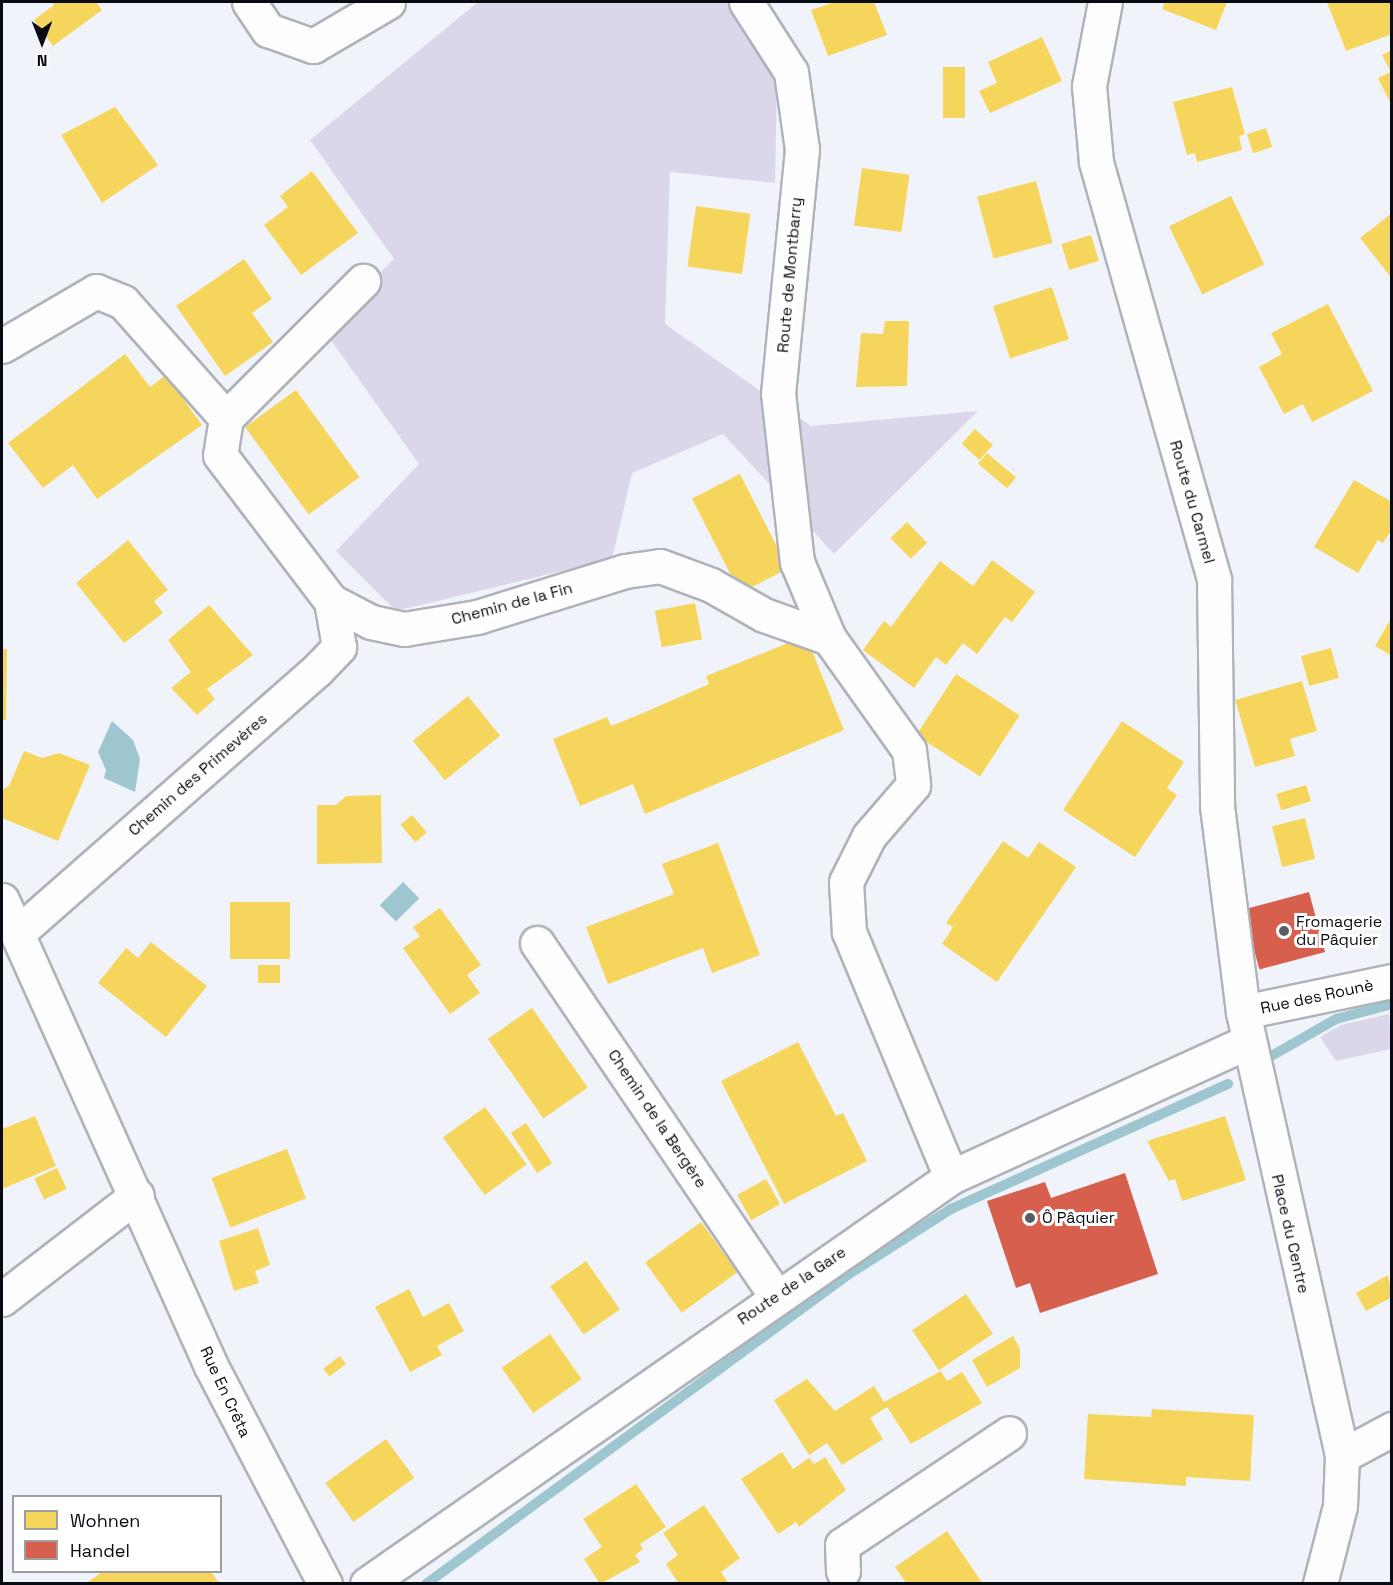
<!DOCTYPE html>
<html>
<head>
<meta charset="utf-8">
<style>
  body { margin:0 }
  #map { position:relative; width:1393px; height:1585px; overflow:hidden; background:#f0f4fa; font-family:"Space Grotesk",sans-serif }
  div>[style] { position:absolute }
  [style*='--x'] { left:calc(var(--x)*1px); top:calc(var(--y)*1px); width:calc(var(--w)*1px); rotate:calc(var(--a)*1deg) }
  .green>* { inset:0; background:#dcd6ea }
  .water>* { inset:0; background:#9dc6d0; transform-origin:0 0 }
  .homes>* { inset:0; background:#f6d55c; transform-origin:0 0 }
  .shops>* { inset:0; background:#d6604d; transform-origin:0 0 }
  .stream>* { height:10px; margin:-5px; padding:0 5px; transform-origin:5px; border-radius:5px; background:#9dc6d0 }
  .roads { filter:drop-shadow(2px 0 #afb3b9) drop-shadow(-2px 0 #afb3b9) drop-shadow(0 2px #afb3b9) drop-shadow(0 -2px #afb3b9) }
  .minor>* { height:33px; margin:-16.5px; padding:0 16.5px; transform-origin:16.5px; border-radius:16.5px; background:#fdfdfe }
  .dots>* { width:16px; height:16px; translate:-50% -50%; box-sizing:border-box; border:3px solid #fff; border-radius:50% }
  span { translate:-50% -50%; white-space:nowrap; text-align:center; line-height:1.15; -webkit-text-stroke:6px #fff; paint-order:stroke }
  .street-label { font-size:16px; color:#080c12 }
  .poi-label { font-size:16px; color:#080c12 }
  .left { translate:0 -50%; text-align:left }
  .frame { position:absolute; inset:0; border:3px solid #080c12; pointer-events:none }
  .legend { position:absolute; left:12px; top:1495px; width:210px; height:78px; box-sizing:border-box; background:#fff; border:2px solid #9c9ea0; margin:0; padding:8px 10px; list-style:none; font-size:18px; color:#080c12 }
  .legend li { display:flex; align-items:center; gap:12px; height:30px }
  .legend b { width:30px; border:2px solid #9c9ea0 }
  .north { position:absolute; left:12px; top:12px; width:60px; height:60px; -webkit-text-stroke:4px #fff; paint-order:stroke; rotate:180deg; font-size:16px; font-weight:700; line-height:24px; text-align:center; color:#080c12 }
  .north::after { content:''; display:block; margin:auto; width:21px; height:27px; background:#080c12; clip-path:polygon(50% 0,100% 100%,50% 72%,0 100%) }
</style>
</head>
<body>
<div id="map">
  <div class="green">
    <i style="clip-path:polygon(478px 2px,730px 2px,777px 78px,775px 183px,670px 172px,665px 324px,811px 426px,978px 411px,834px 554px,723px 434px,632px 473px,612px 559px,396px 611px,336px 551px,419px 464px,323px 329px,394px 259px,310px 140px)"></i>
    <i style="clip-path:polygon(1389px 1014px,1391px 1049px,1336px 1061px,1320px 1037px,1341px 1025px)"></i>
  </div>
  <div class="water">
    <i style="clip-path:polygon(112px 721px,133px 740px,140px 759px,135px 792px,104px 778px,106px 770px,98px 752px)"></i>
    <i style="left:403px;top:882px;width:23px;height:33px;rotate:45deg"></i>
  </div>
  <div class="homes">
    <i style="clip-path:polygon(52px 2px,96px 2px,102px 10px,53px 46px,34px 20px,54px 5px)"></i>
    <i style="clip-path:polygon(835px 2px,874px 2px,887px 35px,828px 56px,811px 10px)"></i>
    <i style="clip-path:polygon(1165px 2px,1227px 2px,1216px 30px,1162px 9px)"></i>
    <i style="clip-path:polygon(1327px 2px,1392px 2px,1392px 34px,1346px 51px)"></i>
    <i style="clip-path:polygon(1042px 37px,1062px 81px,990px 113px,979px 91px,997px 83px,988px 62px)"></i>
    <i style="clip-path:polygon(1392px 50px,1392px 106px,1378px 78px,1391px 72px,1382px 55px)"></i>
    <i style="left:943px;top:67px;width:22px;height:51px"></i>
    <i style="clip-path:polygon(1232px 87px,1245px 134px,1239px 136px,1242px 150px,1197px 162px,1195px 153px,1187px 155px,1173px 102px)"></i>
    <i style="clip-path:polygon(115px 107px,158px 165px,102px 203px,61px 135px)"></i>
    <i style="left:1266px;top:128px;width:20px;height:20px;rotate:72deg"></i>
    <i style="left:862px;top:168px;width:48px;height:58px;rotate:8deg"></i>
    <i style="clip-path:polygon(312px 171px,358px 233px,301px 275px,264px 225px,288px 207px,280px 196px)"></i>
    <i style="left:1036px;top:181px;width:64px;height:61px;rotate:75deg"></i>
    <i style="left:1231px;top:196px;width:76px;height:69px;rotate:64deg"></i>
    <i style="left:696px;top:206px;width:55px;height:61px;rotate:8deg"></i>
    <i style="clip-path:polygon(1392px 213px,1392px 274px,1390px 276px,1360px 238px)"></i>
    <i style="left:1091px;top:235px;width:27px;height:31px;rotate:73deg"></i>
    <i style="clip-path:polygon(244px 259px,272px 299px,252px 313px,273px 342px,225px 376px,176px 306px)"></i>
    <i style="left:1052px;top:287px;width:55px;height:62px;rotate:72deg"></i>
    <i style="clip-path:polygon(1328px 304px,1373px 391px,1312px 422px,1303px 404px,1284px 414px,1259px 367px,1282px 354px,1271px 333px)"></i>
    <i style="clip-path:polygon(885px 321px,909px 321px,907px 386px,856px 387px,861px 333px,883px 334px)"></i>
    <i style="clip-path:polygon(125px 354px,150px 387px,166px 375px,202px 425px,97px 499px,73px 465px,43px 488px,8px 443px)"></i>
    <i style="left:296px;top:390px;width:108px;height:63px;rotate:54deg"></i>
    <i style="left:975px;top:429px;width:24px;height:20px;rotate:42deg"></i>
    <i style="left:987px;top:453px;width:38px;height:14px;rotate:40deg"></i>
    <i style="left:740px;top:474px;width:106px;height:54px;rotate:63deg"></i>
    <i style="clip-path:polygon(1354px 480px,1392px 502px,1392px 529px,1383px 543px,1378px 540px,1358px 573px,1314px 547px)"></i>
    <i style="left:907px;top:522px;width:29px;height:23px;rotate:46deg"></i>
    <i style="clip-path:polygon(128px 540px,168px 590px,154px 601px,163px 613px,124px 643px,76px 583px)"></i>
    <i style="clip-path:polygon(992px 560px,1035px 592px,1012px 622px,1005px 617px,977px 654px,963px 643px,946px 665px,936px 657px,914px 688px,863px 650px,884px 621px,891px 627px,940px 561px,973px 586px)"></i>
    <i style="left:695px;top:603px;width:37px;height:41px;rotate:79deg"></i>
    <i style="clip-path:polygon(209px 605px,253px 655px,207px 689px,215px 699px,197px 715px,171px 688px,191px 672px,168px 640px)"></i>
    <i style="clip-path:polygon(1392px 617px,1392px 656px,1375px 646px)"></i>
    <i style="clip-path:polygon(806px 636px,844px 730px,645px 814px,633px 784px,580px 806px,553px 739px,607px 717px,611px 726px,650px 710px,709px 684px,706px 676px)"></i>
    <i style="left:1331px;top:648px;width:31px;height:31px;rotate:75deg"></i>
    <i style="clip-path:polygon(2px 649px,7px 649px,6px 720px,2px 720px)"></i>
    <i style="left:956px;top:674px;width:76px;height:73px;rotate:33deg"></i>
    <i style="clip-path:polygon(1302px 681px,1317px 731px,1290px 739px,1295px 756px,1255px 767px,1235px 700px)"></i>
    <i style="left:468px;top:696px;width:51px;height:71px;rotate:51deg"></i>
    <i style="clip-path:polygon(1122px 721px,1184px 762px,1167px 788px,1177px 795px,1135px 857px,1063px 810px)"></i>
    <i style="clip-path:polygon(24px 751px,42px 758px,59px 753px,90px 765px,58px 841px,2px 818px,2px 790px,9px 786px)"></i>
    <i style="left:1306px;top:785px;width:17px;height:31px;rotate:73deg"></i>
    <i style="clip-path:polygon(381px 795px,382px 863px,317px 864px,317px 805px,336px 805px,346px 796px)"></i>
    <i style="left:412px;top:815px;width:23px;height:15px;rotate:50deg"></i>
    <i style="left:1305px;top:818px;width:42px;height:34px;rotate:76deg"></i>
    <i style="clip-path:polygon(1003px 841px,1028px 858px,1039px 842px,1076px 867px,997px 982px,942px 944px,953px 927px,946px 923px)"></i>
    <i style="clip-path:polygon(718px 843px,760px 955px,712px 973px,703px 948px,608px 984px,586px 927px,674px 894px,662px 864px)"></i>
    <i style="left:230px;top:902px;width:60px;height:57px"></i>
    <i style="clip-path:polygon(440px 908px,481px 965px,467px 975px,480px 993px,450px 1014px,403px 948px,420px 936px,413px 927px)"></i>
    <i style="clip-path:polygon(151px 942px,207px 986px,166px 1037px,98px 983px,126px 948px,138px 958px)"></i>
    <i style="left:258px;top:965px;width:22px;height:18px"></i>
    <i style="left:532px;top:1008px;width:97px;height:54px;rotate:55deg"></i>
    <i style="clip-path:polygon(798px 1042px,836px 1116px,843px 1113px,867px 1161px,784px 1204px,721px 1081px)"></i>
    <i style="left:485px;top:1107px;width:71px;height:52px;rotate:54deg"></i>
    <i style="clip-path:polygon(35px 1116px,56px 1166px,2px 1189px,2px 1129px)"></i>
    <i style="clip-path:polygon(1225px 1116px,1246px 1180px,1182px 1201px,1175px 1179px,1169px 1181px,1147px 1141px)"></i>
    <i style="left:526px;top:1123px;width:48px;height:18px;rotate:57deg"></i>
    <i style="left:287px;top:1149px;width:53px;height:81px;rotate:69deg"></i>
    <i style="left:57px;top:1168px;width:23px;height:25px;rotate:65deg"></i>
    <i style="left:766px;top:1179px;width:29px;height:33px;rotate:61deg"></i>
    <i style="left:701px;top:1222px;width:62px;height:69px;rotate:54deg"></i>
    <i style="clip-path:polygon(258px 1228px,270px 1265px,255px 1271px,259px 1283px,234px 1291px,219px 1241px)"></i>
    <i style="left:586px;top:1261px;width:59px;height:44px;rotate:55deg"></i>
    <i style="clip-path:polygon(1388px 1275px,1392px 1297px,1366px 1311px,1356px 1293px)"></i>
    <i style="clip-path:polygon(409px 1289px,423px 1317px,449px 1303px,464px 1331px,437px 1346px,442px 1355px,410px 1372px,375px 1307px)"></i>
    <i style="left:966px;top:1294px;width:48px;height:65px;rotate:56deg"></i>
    <i style="left:550px;top:1334px;width:55px;height:59px;rotate:55deg"></i>
    <i style="clip-path:polygon(1013px 1336px,1020px 1349px,1020px 1368px,987px 1387px,972px 1360px)"></i>
    <i style="left:340px;top:1356px;width:10px;height:21px;rotate:53deg"></i>
    <i style="clip-path:polygon(941px 1371px,947px 1381px,962px 1372px,982px 1403px,911px 1444px,887px 1407px,870px 1418px,883px 1439px,842px 1465px,827px 1443px,809px 1455px,774px 1400px,807px 1379px,835px 1411px,874px 1386px,884px 1402px)"></i>
    <i style="clip-path:polygon(1152px 1409px,1254px 1415px,1250px 1481px,1186px 1477px,1186px 1486px,1084px 1479px,1088px 1414px,1151px 1417px)"></i>
    <i style="left:386px;top:1439px;width:48px;height:75px;rotate:54deg"></i>
    <i style="clip-path:polygon(782px 1452px,793px 1469px,809px 1458px,814px 1464px,825px 1457px,846px 1490px,799px 1527px,796px 1522px,778px 1534px,741px 1479px)"></i>
    <i style="clip-path:polygon(636px 1484px,666px 1527px,640px 1544px,643px 1549px,635px 1555px,640px 1562px,600px 1584px,584px 1559px,602px 1547px,583px 1519px)"></i>
    <i style="clip-path:polygon(704px 1505px,740px 1558px,721px 1572px,729px 1584px,679px 1584px,666px 1564px,678px 1555px,663px 1533px)"></i>
    <i style="clip-path:polygon(947px 1531px,983px 1584px,907px 1584px,895px 1567px)"></i>
    <i style="clip-path:polygon(102px 1572px,211px 1572px,220px 1584px,85px 1584px)"></i>
  </div>
  <div class="shops">
    <i style="left:1309px;top:892px;width:62px;height:68px;rotate:75deg"></i>
    <i style="clip-path:polygon(1125px 1173px,1158px 1274px,1040px 1313px,1030px 1283px,1016px 1288px,987px 1201px,1045px 1182px,1051px 1198px)"></i>
  </div>
  <div class="stream">
    <i style="--x:1273;--y:1055;--w:73;--a:-29.7"></i>
    <i style="--x:1336;--y:1019;--w:58;--a:-15"></i>
    <i style="--x:426;--y:1584;--w:524;--a:-36.24"></i>
    <i style="--x:849;--y:1274;--w:121;--a:-32.5"></i>
    <i style="--x:951;--y:1209;--w:304;--a:-24.3"></i>
  </div>
  <div class="roads">
    <div class="minor">
      <i style="--x:249;--y:2;--w:34;--a:56"></i>
      <i style="--x:268;--y:30;--w:48;--a:19.6"></i>
      <i style="--x:313;--y:46;--w:87;--a:-30.4"></i>
      <i style="--x:746;--y:2;--w:83;--a:57.3"></i>
      <i style="--x:791;--y:72;--w:78;--a:81.9"></i>
      <i style="--x:802;--y:149;--w:245;--a:95.6"></i>
      <i style="--x:778;--y:393;--w:170;--a:83.6"></i>
      <i style="--x:797;--y:562;--w:82;--a:67.2"></i>
      <i style="--x:829;--y:638;--w:138;--a:54.5"></i>
      <i style="--x:909;--y:750;--w:35;--a:83"></i>
      <i style="--x:913;--y:785;--w:67;--a:130.8"></i>
      <i style="--x:869;--y:836;--w:51;--a:116.6"></i>
      <i style="--x:846;--y:882;--w:50;--a:86.6"></i>
      <i style="--x:849;--y:932;--w:265;--a:67.4"></i>
      <i style="--x:1105;--y:2;--w:86;--a:100.8"></i>
      <i style="--x:1089;--y:86;--w:76;--a:84.7"></i>
      <i style="--x:1096;--y:162;--w:434;--a:74.2"></i>
      <i style="--x:1214;--y:580;--w:226;--a:89.2"></i>
      <i style="--x:1217;--y:806;--w:208;--a:82.8"></i>
      <i style="--x:1243;--y:1012;--w:455;--a:77.4"></i>
      <i style="--x:1342;--y:1456;--w:50;--a:92.3"></i>
      <i style="--x:1340;--y:1506;--w:81;--a:104.4"></i>
      <i style="--x:2;--y:346;--w:109;--a:-30.3"></i>
      <i style="--x:96;--y:291;--w:29;--a:22"></i>
      <i style="--x:123;--y:302;--w:155;--a:48.4"></i>
      <i style="--x:226;--y:418;--w:37;--a:99"></i>
      <i style="--x:220;--y:455;--w:183;--a:52.8"></i>
      <i style="--x:331;--y:601;--w:45;--a:27.7"></i>
      <i style="--x:371;--y:622;--w:34;--a:12"></i>
      <i style="--x:404;--y:629;--w:74;--a:-9.3"></i>
      <i style="--x:477;--y:617;--w:155;--a:-17.3"></i>
      <i style="--x:625;--y:571;--w:35;--a:-8"></i>
      <i style="--x:660;--y:566;--w:54;--a:20.4"></i>
      <i style="--x:711;--y:585;--w:61;--a:29.5"></i>
      <i style="--x:764;--y:615;--w:69;--a:19.5"></i>
      <i style="--x:226;--y:418;--w:194;--a:-45"></i>
      <i style="--x:2;--y:900;--w:511;--a:65.84"></i>
      <i style="--x:211;--y:1366;--w:246;--a:62.4"></i>
      <i style="--x:20;--y:931;--w:395;--a:-41.3"></i>
      <i style="--x:317;--y:670;--w:32;--a:-46"></i>
      <i style="--x:339;--y:647;--w:47;--a:-99.9"></i>
      <i style="--x:537;--y:943;--w:426;--a:55.9"></i>
      <i style="--x:1243;--y:1012;--w:152;--a:-11.8"></i>
      <i style="--x:2;--y:1299;--w:170;--a:-37.6"></i>
      <i style="--x:1342;--y:1456;--w:57;--a:-28.4"></i>
      <i style="--x:843;--y:1571;--w:26;--a:-92"></i>
      <i style="--x:842;--y:1545;--w:201;--a:-33.8"></i>
      <i style="--x:367;--y:1584;--w:712;--a:-34.87"></i>
      <i style="--x:951;--y:1177;--w:325;--a:-24.5"></i>
    </div>
  </div>
  <div class="dots">
    <i style="left:1284px;top:931px;background:#595d63"></i>
    <i style="left:1030px;top:1218px;background:#595d63"></i>
  </div>
  <div class="street-label">
    <span style="left:790px;top:275px;rotate:-85deg">Route de Montbarry</span>
    <span style="left:1192px;top:502px;rotate:74deg">Route du Carmel</span>
    <span style="left:512px;top:604px;rotate:-15deg">Chemin de la Fin</span>
    <span style="left:198px;top:775px;rotate:-41deg">Chemin des Primevères</span>
    <span style="left:1317px;top:997px;rotate:-12deg">Rue des Rounè</span>
    <span style="left:657px;top:1119px;rotate:56deg">Chemin de la Bergère</span>
    <span style="left:1290px;top:1234px;rotate:77deg">Place du Centre</span>
    <span style="left:792px;top:1286px;rotate:-34deg">Route de la Gare</span>
    <span style="left:225px;top:1392px;rotate:65deg">Rue En Crêta</span>
  </div>
  <div class="poi-label">
    <span class="left" style="left:1296px;top:931px">Fromagerie<br>du Pâquier</span>
    <span class="left" style="left:1042px;top:1218px">Ô Pâquier</span>
  </div>
  <div class="frame"></div>
  <ul class="legend">
  <li><b style="height:16px;background:#f6d55c"></b>Wohnen</li>
  <li><b style="height:16px;background:#d6604d"></b>Handel</li>
  </ul>
  <div class="north">N</div>
</div>
</body>
</html>
